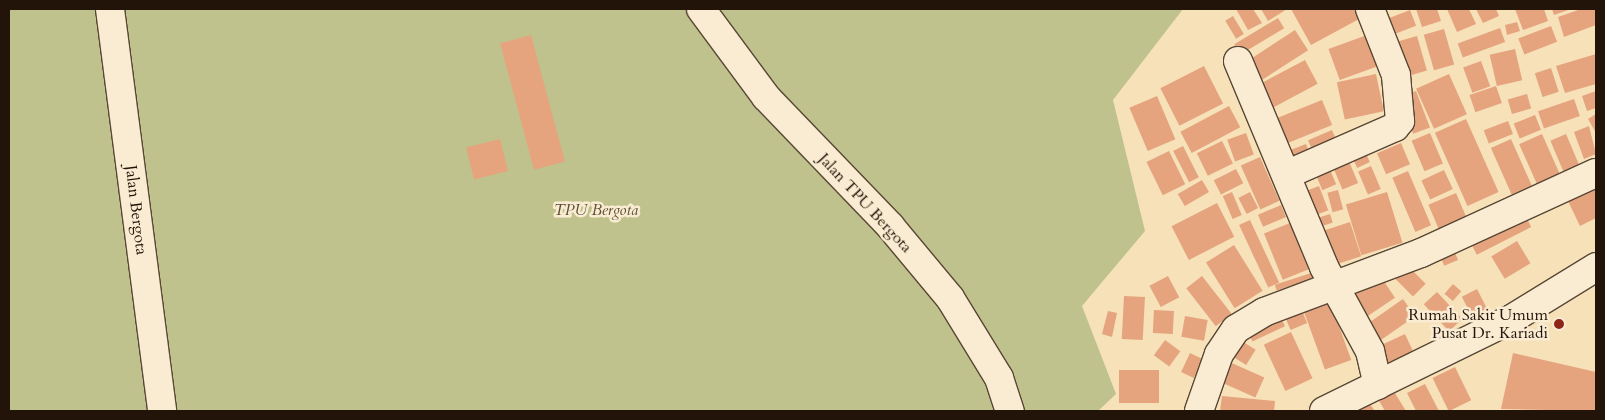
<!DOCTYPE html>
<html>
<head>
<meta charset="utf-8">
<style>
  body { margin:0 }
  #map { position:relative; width:1605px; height:420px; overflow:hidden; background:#f6e1b9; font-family:Cardo,serif }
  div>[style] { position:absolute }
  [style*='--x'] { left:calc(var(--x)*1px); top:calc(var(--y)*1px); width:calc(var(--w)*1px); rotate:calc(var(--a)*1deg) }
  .green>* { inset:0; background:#c0c28d }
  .building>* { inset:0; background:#e5a47e; transform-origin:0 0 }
  .roads { filter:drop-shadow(1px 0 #584735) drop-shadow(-1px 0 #584735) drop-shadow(0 1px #584735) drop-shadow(0 -1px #584735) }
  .minor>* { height:28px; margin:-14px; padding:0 14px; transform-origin:14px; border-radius:14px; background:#f9ecd2 }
  .dots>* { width:14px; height:14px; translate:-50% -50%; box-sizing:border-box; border:2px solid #f9ecd2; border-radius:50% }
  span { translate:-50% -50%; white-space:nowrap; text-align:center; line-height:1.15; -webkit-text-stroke:5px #f9ecd2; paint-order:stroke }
  .street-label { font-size:16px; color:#231409 }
  .park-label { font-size:16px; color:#5a5137; font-style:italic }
  .poi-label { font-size:16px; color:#231409 }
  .right { translate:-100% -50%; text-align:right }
  .frame { position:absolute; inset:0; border:10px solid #231409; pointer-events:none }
</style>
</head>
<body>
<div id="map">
  <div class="green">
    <i style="clip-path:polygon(9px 9px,1183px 9px,1113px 100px,1145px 231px,1082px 306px,1116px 394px,1098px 411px,9px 411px)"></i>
  </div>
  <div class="building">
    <i style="clip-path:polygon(1236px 9px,1253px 9px,1262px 23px,1248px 30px)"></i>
    <i style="clip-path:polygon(1261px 9px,1287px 9px,1268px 21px)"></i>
    <i style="clip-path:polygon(1291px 9px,1357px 9px,1361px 18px,1311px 45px)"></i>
    <i style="clip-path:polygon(1416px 9px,1437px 9px,1441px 21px,1422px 27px)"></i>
    <i style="clip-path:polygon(1447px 9px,1469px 9px,1476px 24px,1457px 32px)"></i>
    <i style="clip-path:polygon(1476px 9px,1496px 9px,1499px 16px,1483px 23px)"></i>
    <i style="clip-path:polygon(1515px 9px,1544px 9px,1548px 21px,1523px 30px)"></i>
    <i style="clip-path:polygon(1552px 9px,1571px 9px,1554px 15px)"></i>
    <i style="clip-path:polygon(1581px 9px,1596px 9px,1596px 25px,1564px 37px,1558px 17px)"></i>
    <i style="left:1410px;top:10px;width:17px;height:29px;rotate:69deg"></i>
    <i style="left:1233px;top:16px;width:21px;height:9px;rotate:59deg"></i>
    <i style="left:1278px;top:18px;width:12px;height:51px;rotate:59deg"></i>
    <i style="clip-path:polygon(1517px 22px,1520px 31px,1507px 35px,1505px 25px)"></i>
    <i style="left:1551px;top:26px;width:17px;height:35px;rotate:69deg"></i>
    <i style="left:1500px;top:28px;width:15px;height:45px;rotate:70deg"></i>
    <i style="left:1444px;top:29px;width:37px;height:21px;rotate:74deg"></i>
    <i style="left:1295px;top:30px;width:24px;height:59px;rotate:57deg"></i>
    <i style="left:531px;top:35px;width:131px;height:32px;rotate:75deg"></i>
    <i style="left:1367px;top:35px;width:33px;height:41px;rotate:70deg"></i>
    <i style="left:1417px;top:36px;width:36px;height:21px;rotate:74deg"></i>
    <i style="left:1515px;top:49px;width:32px;height:26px;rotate:77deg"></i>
    <i style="clip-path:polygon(1596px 54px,1596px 84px,1565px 93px,1556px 66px)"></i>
    <i style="left:1305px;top:60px;width:27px;height:59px;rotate:62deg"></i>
    <i style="left:1481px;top:61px;width:27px;height:19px;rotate:70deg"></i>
    <i style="left:1204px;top:66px;width:42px;height:49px;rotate:63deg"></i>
    <i style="left:1551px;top:68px;width:25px;height:17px;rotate:72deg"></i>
    <i style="left:1376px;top:74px;width:38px;height:40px;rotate:78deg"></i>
    <i style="left:1449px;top:74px;width:44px;height:36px;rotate:66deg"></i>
    <i style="left:1496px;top:86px;width:18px;height:28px;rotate:71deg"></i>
    <i style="left:1416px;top:91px;width:39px;height:18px;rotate:69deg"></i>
    <i style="clip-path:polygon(1596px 91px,1596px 108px,1587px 111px,1582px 96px)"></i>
    <i style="left:1527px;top:94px;width:15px;height:20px;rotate:74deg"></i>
    <i style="left:1157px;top:96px;width:47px;height:30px;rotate:67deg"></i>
    <i style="left:1574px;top:99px;width:18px;height:38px;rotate:71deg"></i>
    <i style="left:1322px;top:100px;width:27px;height:51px;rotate:68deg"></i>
    <i style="left:1229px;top:106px;width:24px;height:55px;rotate:62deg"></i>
    <i style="clip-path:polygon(1596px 114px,1596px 133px,1588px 119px)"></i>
    <i style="left:1535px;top:115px;width:16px;height:23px;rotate:68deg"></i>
    <i style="left:1466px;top:119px;width:80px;height:34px;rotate:66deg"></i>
    <i style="left:1508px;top:121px;width:14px;height:26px;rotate:69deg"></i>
    <i style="clip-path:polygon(1589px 126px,1596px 154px,1584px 159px,1574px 132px)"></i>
    <i style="left:1332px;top:130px;width:13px;height:26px;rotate:67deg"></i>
    <i style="left:1246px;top:133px;width:23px;height:20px;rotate:70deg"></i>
    <i style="left:1430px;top:133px;width:33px;height:20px;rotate:67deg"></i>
    <i style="left:1542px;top:134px;width:44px;height:25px;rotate:66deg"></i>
    <i style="left:1566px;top:134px;width:40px;height:17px;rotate:67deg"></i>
    <i style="left:500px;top:139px;width:33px;height:35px;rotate:76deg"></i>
    <i style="left:1511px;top:139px;width:51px;height:22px;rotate:66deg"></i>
    <i style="left:1222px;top:141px;width:25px;height:28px;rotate:64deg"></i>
    <i style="left:1361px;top:143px;width:21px;height:14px;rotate:65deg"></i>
    <i style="left:1401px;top:143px;width:23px;height:26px;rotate:67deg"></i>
    <i style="left:1306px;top:144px;width:14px;height:21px;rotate:69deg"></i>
    <i style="left:1183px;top:146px;width:35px;height:11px;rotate:63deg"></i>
    <i style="left:1169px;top:151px;width:37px;height:25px;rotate:64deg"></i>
    <i style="left:1260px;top:157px;width:48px;height:21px;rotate:66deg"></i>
    <i style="left:1348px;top:159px;width:26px;height:17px;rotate:67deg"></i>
    <i style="left:1328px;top:165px;width:21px;height:15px;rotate:67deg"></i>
    <i style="left:1371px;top:166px;width:25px;height:14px;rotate:67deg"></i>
    <i style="left:1236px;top:169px;width:16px;height:25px;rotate:63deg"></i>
    <i style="left:1444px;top:170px;width:21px;height:25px;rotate:65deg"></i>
    <i style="left:1408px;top:171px;width:59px;height:17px;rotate:67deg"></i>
    <i style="left:1202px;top:180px;width:14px;height:28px;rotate:60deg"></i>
    <i style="clip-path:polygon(1596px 182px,1596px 218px,1580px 226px,1566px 197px)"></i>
    <i style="left:1319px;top:186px;width:26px;height:19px;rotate:69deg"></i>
    <i style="left:1338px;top:190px;width:20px;height:11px;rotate:75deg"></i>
    <i style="left:1232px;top:192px;width:25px;height:10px;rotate:67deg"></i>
    <i style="left:1250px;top:192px;width:18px;height:13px;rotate:63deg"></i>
    <i style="left:1387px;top:192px;width:53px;height:43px;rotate:73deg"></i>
    <i style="left:1456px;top:193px;width:30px;height:30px;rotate:67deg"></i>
    <i style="left:1217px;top:203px;width:38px;height:51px;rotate:63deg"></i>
    <i style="left:1281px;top:205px;width:13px;height:25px;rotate:67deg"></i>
    <i style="left:1523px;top:211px;width:18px;height:61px;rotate:63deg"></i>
    <i style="left:1330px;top:214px;width:9px;height:14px;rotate:72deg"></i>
    <i style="left:1250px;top:220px;width:69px;height:12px;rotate:65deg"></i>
    <i style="left:1350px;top:222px;width:36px;height:37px;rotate:72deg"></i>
    <i style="left:1290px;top:223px;width:50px;height:28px;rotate:68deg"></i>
    <i style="left:1517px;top:241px;width:26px;height:30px;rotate:59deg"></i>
    <i style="left:1234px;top:245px;width:54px;height:33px;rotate:58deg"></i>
    <i style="left:1453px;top:248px;width:13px;height:15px;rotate:67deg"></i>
    <i style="left:1408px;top:266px;width:25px;height:18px;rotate:45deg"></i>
    <i style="left:1311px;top:273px;width:6px;height:38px;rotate:72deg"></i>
    <i style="left:1168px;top:276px;width:24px;height:21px;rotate:62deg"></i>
    <i style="left:1202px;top:276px;width:48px;height:20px;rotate:52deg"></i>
    <i style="left:1381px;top:277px;width:25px;height:35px;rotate:56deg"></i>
    <i style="left:1453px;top:284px;width:11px;height:13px;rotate:41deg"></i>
    <i style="left:1477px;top:289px;width:30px;height:17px;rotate:63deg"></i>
    <i style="left:1437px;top:292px;width:37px;height:18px;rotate:47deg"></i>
    <i style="left:1124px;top:296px;width:21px;height:43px;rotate:3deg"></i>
    <i style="left:1328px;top:296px;width:68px;height:28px;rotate:70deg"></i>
    <i style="left:1297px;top:299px;width:26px;height:18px;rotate:67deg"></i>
    <i style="left:1403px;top:299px;width:21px;height:49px;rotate:55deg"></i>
    <i style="left:1277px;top:309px;width:19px;height:36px;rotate:65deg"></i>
    <i style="left:1154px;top:310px;width:20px;height:23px;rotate:3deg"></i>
    <i style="clip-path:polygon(1108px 311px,1117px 313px,1112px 337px,1102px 334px)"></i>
    <i style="left:1185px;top:316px;width:23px;height:21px;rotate:10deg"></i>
    <i style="left:1291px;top:332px;width:51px;height:30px;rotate:65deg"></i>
    <i style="left:1405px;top:334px;width:19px;height:29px;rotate:65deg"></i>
    <i style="left:1237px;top:338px;width:22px;height:18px;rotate:32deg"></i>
    <i style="left:1165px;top:340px;width:19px;height:19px;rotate:36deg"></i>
    <i style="left:1190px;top:353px;width:14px;height:21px;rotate:25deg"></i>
    <i style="clip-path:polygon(1513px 353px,1596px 372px,1596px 411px,1501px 409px)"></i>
    <i style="left:1225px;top:360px;width:43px;height:22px;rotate:24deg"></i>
    <i style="left:1455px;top:367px;width:37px;height:25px;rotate:64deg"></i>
    <i style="left:1119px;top:370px;width:40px;height:33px"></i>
    <i style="clip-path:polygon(1425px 384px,1439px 411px,1416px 411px,1407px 393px)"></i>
    <i style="clip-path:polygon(1393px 390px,1406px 411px,1385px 411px,1378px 399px)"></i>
    <i style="clip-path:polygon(1222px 396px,1275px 401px,1274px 411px,1220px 411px)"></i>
    <i style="clip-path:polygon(1367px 400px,1375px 411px,1350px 411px)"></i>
  </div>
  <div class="roads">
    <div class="minor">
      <i style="--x:110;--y:9;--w:405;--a:82.6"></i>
      <i style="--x:701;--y:9;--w:109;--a:53.5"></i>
      <i style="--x:766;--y:97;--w:179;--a:46.1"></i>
      <i style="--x:890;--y:226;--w:94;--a:50.2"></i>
      <i style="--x:950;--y:298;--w:94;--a:58.5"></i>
      <i style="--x:999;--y:378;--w:35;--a:72"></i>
      <i style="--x:1238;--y:61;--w:223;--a:67.3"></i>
      <i style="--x:1324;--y:267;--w:96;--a:61.3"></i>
      <i style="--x:1370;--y:351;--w:35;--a:77"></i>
      <i style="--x:1288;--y:174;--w:117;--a:-23.7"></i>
      <i style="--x:1395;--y:127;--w:8;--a:-50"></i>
      <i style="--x:1400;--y:121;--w:46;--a:-95"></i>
      <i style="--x:1396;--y:75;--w:71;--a:-111.5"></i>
      <i style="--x:1199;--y:411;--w:60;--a:-70.7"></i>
      <i style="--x:1219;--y:354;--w:30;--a:-56"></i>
      <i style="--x:1236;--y:329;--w:33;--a:-31"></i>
      <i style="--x:1264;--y:312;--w:168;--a:-20.6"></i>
      <i style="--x:1421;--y:253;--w:192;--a:-24.6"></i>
      <i style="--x:1324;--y:411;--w:207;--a:-26.1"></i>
      <i style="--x:1510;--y:320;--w:101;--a:-31.6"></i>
    </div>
  </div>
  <div class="dots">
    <i style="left:1559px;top:324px;background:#8f2418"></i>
  </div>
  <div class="street-label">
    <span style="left:865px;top:203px;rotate:47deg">Jalan TPU Bergota</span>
    <span style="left:136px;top:210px;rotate:83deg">Jalan Bergota</span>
  </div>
  <div class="park-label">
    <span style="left:596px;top:210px">TPU Bergota</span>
  </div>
  <div class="poi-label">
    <span class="right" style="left:1548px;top:324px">Rumah Sakit Umum<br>Pusat Dr. Kariadi</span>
  </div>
  <div class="frame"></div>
</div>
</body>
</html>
